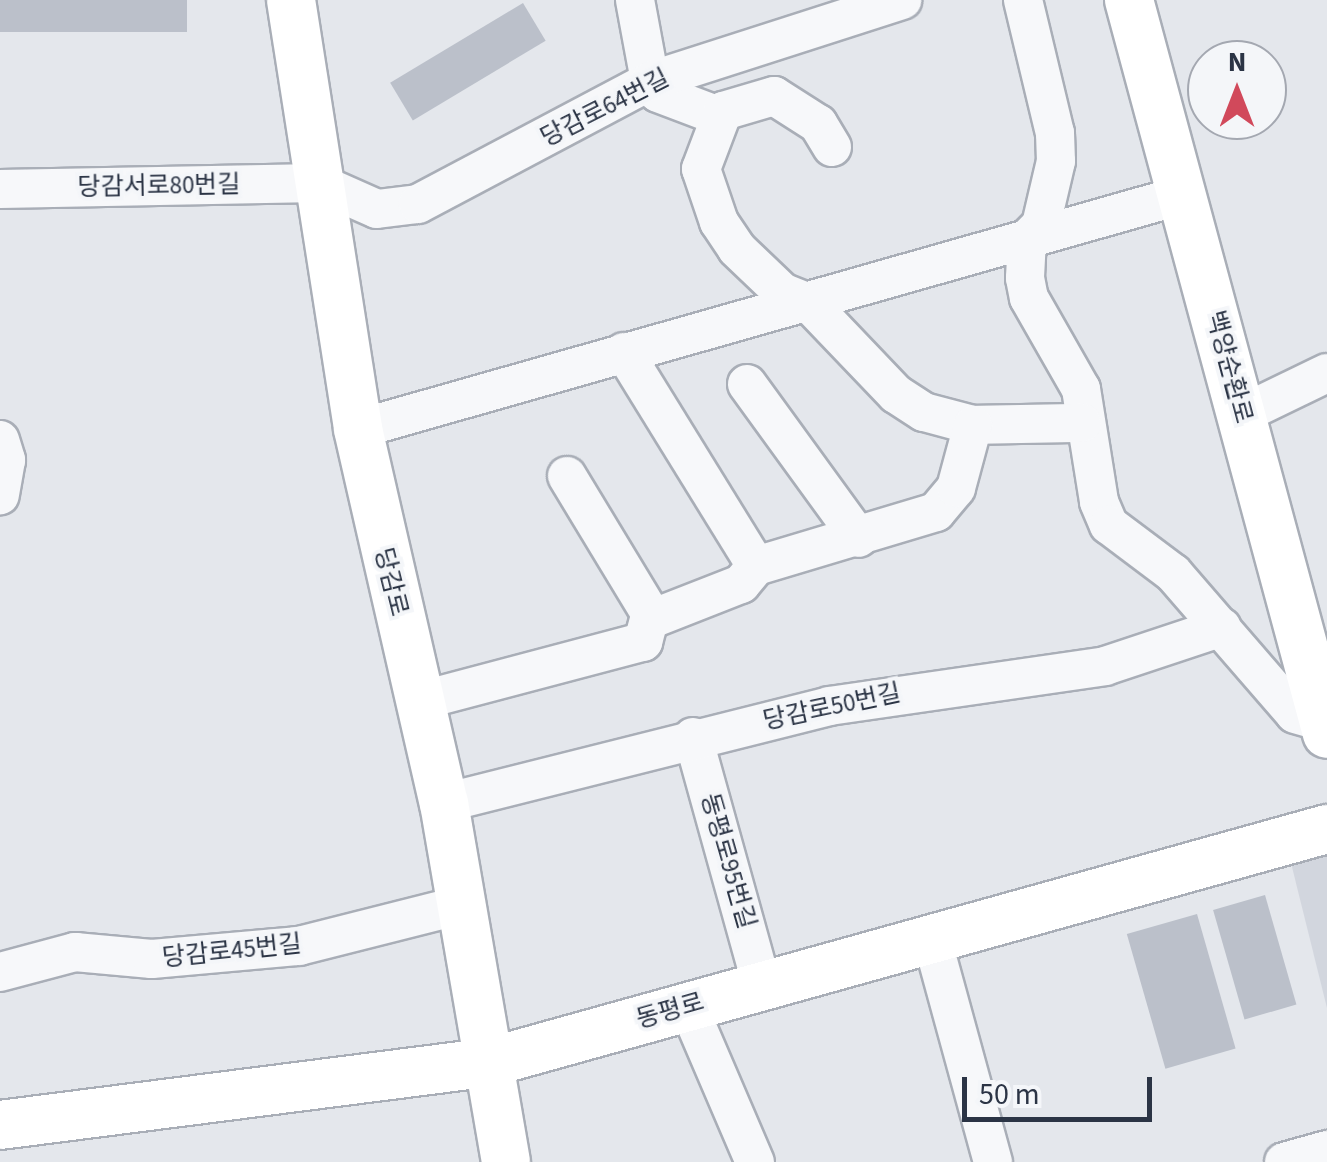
<!DOCTYPE html>
<html>
<head>
<meta charset="utf-8">
<style>
  body { margin:0 }
  #map { position:relative; width:1327px; height:1162px; overflow:hidden; background:#e4e7ec; font-family:"Source Sans 3","Noto Sans KR",sans-serif }
  div>[style] { position:absolute }
  [style*='--x'] { left:calc(var(--x)*1px); top:calc(var(--y)*1px); width:calc(var(--w)*1px); rotate:calc(var(--a)*1deg) }
  .built>* { inset:0; background:#d2d6de }
  .building>* { inset:0; background:#bbc0ca; transform-origin:0 0 }
  .roads { filter:drop-shadow(2px 0 #a9aeb7) drop-shadow(-2px 0 #a9aeb7) drop-shadow(0 2px #a9aeb7) drop-shadow(0 -2px #a9aeb7) }
  .minor>* { height:38px; margin:-19px; padding:0 19px; transform-origin:19px; border-radius:19px; background:#f7f8fa }
  .major>* { height:48px; margin:-24px; padding:0 24px; transform-origin:24px; border-radius:24px; background:#fff }
  span { translate:-50% -50%; white-space:nowrap; text-align:center; line-height:1.15; -webkit-text-stroke:8px #f4f6f9; paint-order:stroke }
  .street-label { font-size:25px; color:#2b3445 }
  .north { position:absolute; left:1187px; top:40px; width:100px; height:100px; box-sizing:border-box; background:#f4f6f9; border:2px solid #a4a8b1; border-radius:50%; rotate:0deg; font-size:28px; font-weight:700; line-height:40px; text-align:center; color:#2b3445 }
  .north::after { content:''; display:block; margin:auto; width:35px; height:45px; background:#d1495b; clip-path:polygon(50% 0,100% 100%,50% 72%,0 100%) }
  .scale { position:absolute; left:962px; top:1077px; width:190px; height:45px; box-sizing:border-box; border:5px solid #2b3445; border-top:0; padding-left:12px; font-size:30px; line-height:35px; white-space:nowrap; color:#2b3445; -webkit-text-stroke:8px #f4f6f9; paint-order:stroke }
</style>
</head>
<body>
<div id="map">
  <div class="built">
    <i style="clip-path:polygon(1327px 852px,1327px 1008px,1291px 863px)"></i>
  </div>
  <div class="building">
    <i style="left:0;top:0;width:187px;height:32px"></i>
    <i style="left:523px;top:3px;width:44px;height:155px;rotate:59deg"></i>
    <i style="left:1265px;top:895px;width:114px;height:54px;rotate:74deg"></i>
    <i style="left:1197px;top:914px;width:140px;height:73px;rotate:74deg"></i>
  </div>
  <div class="roads">
    <div class="minor">
      <i style="--x:635;--y:0;--w:82;--a:79.5"></i>
      <i style="--x:650;--y:81;--w:14;--a:56"></i>
      <i style="--x:658;--y:93;--w:65;--a:20.7"></i>
      <i style="--x:1023;--y:0;--w:137;--a:76.5"></i>
      <i style="--x:1055;--y:133;--w:28;--a:88"></i>
      <i style="--x:1056;--y:161;--w:66;--a:103.2"></i>
      <i style="--x:1041;--y:225;--w:20;--a:135"></i>
      <i style="--x:1027;--y:239;--w:39;--a:93"></i>
      <i style="--x:1025;--y:278;--w:20;--a:79"></i>
      <i style="--x:1029;--y:298;--w:105;--a:60.3"></i>
      <i style="--x:1081;--y:389;--w:114;--a:80.9"></i>
      <i style="--x:1099;--y:502;--w:25;--a:67"></i>
      <i style="--x:1109;--y:525;--w:80;--a:36.9"></i>
      <i style="--x:1173;--y:573;--w:186;--a:49.1"></i>
      <i style="--x:1295;--y:714;--w:29;--a:16"></i>
      <i style="--x:832;--y:147;--w:27;--a:-121"></i>
      <i style="--x:818;--y:124;--w:52;--a:-147.5"></i>
      <i style="--x:774;--y:96;--w:53;--a:163.6"></i>
      <i style="--x:723;--y:111;--w:62;--a:110.8"></i>
      <i style="--x:701;--y:169;--w:56;--a:71.2"></i>
      <i style="--x:719;--y:222;--w:32;--a:56"></i>
      <i style="--x:737;--y:249;--w:62;--a:43.7"></i>
      <i style="--x:782;--y:292;--w:29;--a:22"></i>
      <i style="--x:809;--y:303;--w:126;--a:46.3"></i>
      <i style="--x:896;--y:394;--w:33;--a:33"></i>
      <i style="--x:924;--y:412;--w:51;--a:14.9"></i>
      <i style="--x:973;--y:425;--w:109;--a:-1.1"></i>
      <i style="--x:0;--y:189;--w:318;--a:-1.1"></i>
      <i style="--x:318;--y:183;--w:64;--a:23.8"></i>
      <i style="--x:377;--y:209;--w:41;--a:-7"></i>
      <i style="--x:418;--y:204;--w:263;--a:-27.9"></i>
      <i style="--x:650;--y:81;--w:265;--a:-17.8"></i>
      <i style="--x:624;--y:352;--w:251;--a:58.3"></i>
      <i style="--x:756;--y:566;--w:188;--a:-16.7"></i>
      <i style="--x:936;--y:512;--w:31;--a:-50"></i>
      <i style="--x:956;--y:488;--w:65;--a:-74.9"></i>
      <i style="--x:747;--y:384;--w:190;--a:54"></i>
      <i style="--x:1242;--y:414;--w:94;--a:-25.8"></i>
      <i style="--x:358;--y:429;--w:857;--a:-15.85"></i>
      <i style="--x:0;--y:440;--w:21;--a:73"></i>
      <i style="--x:6;--y:460;--w:36;--a:100"></i>
      <i style="--x:567;--y:476;--w:166;--a:58.8"></i>
      <i style="--x:419;--y:701;--w:232;--a:-14.8"></i>
      <i style="--x:643;--y:642;--w:23;--a:-75"></i>
      <i style="--x:649;--y:620;--w:99;--a:-21.4"></i>
      <i style="--x:741;--y:584;--w:23;--a:-50"></i>
      <i style="--x:693;--y:737;--w:257;--a:74.5"></i>
      <i style="--x:444;--y:803;--w:397;--a:-14.1"></i>
      <i style="--x:829;--y:706;--w:279;--a:-8.2"></i>
      <i style="--x:1105;--y:666;--w:123;--a:-18.4"></i>
      <i style="--x:932;--y:939;--w:231;--a:74.7"></i>
      <i style="--x:0;--y:972;--w:78;--a:-14.9"></i>
      <i style="--x:75;--y:952;--w:77;--a:5.2"></i>
      <i style="--x:152;--y:959;--w:148;--a:-5.1"></i>
      <i style="--x:299;--y:946;--w:167;--a:-14.2"></i>
      <i style="--x:688;--y:1006;--w:170;--a:66.8"></i>
      <i style="--x:1284;--y:1162;--w:45;--a:-15.6"></i>
    </div>
    <div class="major">
      <i style="--x:291;--y:0;--w:434;--a:81.1"></i>
      <i style="--x:358;--y:429;--w:384;--a:77.1"></i>
      <i style="--x:444;--y:803;--w:364;--a:80.2"></i>
      <i style="--x:1129;--y:0;--w:760;--a:74.9"></i>
      <i style="--x:0;--y:1125;--w:491;--a:-7.3"></i>
      <i style="--x:487;--y:1063;--w:872;--a:-15.57"></i>
    </div>
  </div>
  <div class="street-label">
    <span style="left:605px;top:108px;rotate:-27deg">당감로64번길</span>
    <span style="left:159px;top:186px;rotate:-1deg">당감서로80번길</span>
    <span style="left:1229px;top:367px;rotate:75deg">백양순환로</span>
    <span style="left:391px;top:582px;rotate:76deg">당감로</span>
    <span style="left:832px;top:707px;rotate:-12deg">당감로50번길</span>
    <span style="left:728px;top:861px;rotate:74deg">동평로95번길</span>
    <span style="left:232px;top:951px;rotate:-6deg">당감로45번길</span>
    <span style="left:670px;top:1011px;rotate:-16deg">동평로</span>
  </div>
  <div class="north">N</div>
  <div class="scale">50 m</div>
</div>
</body>
</html>
